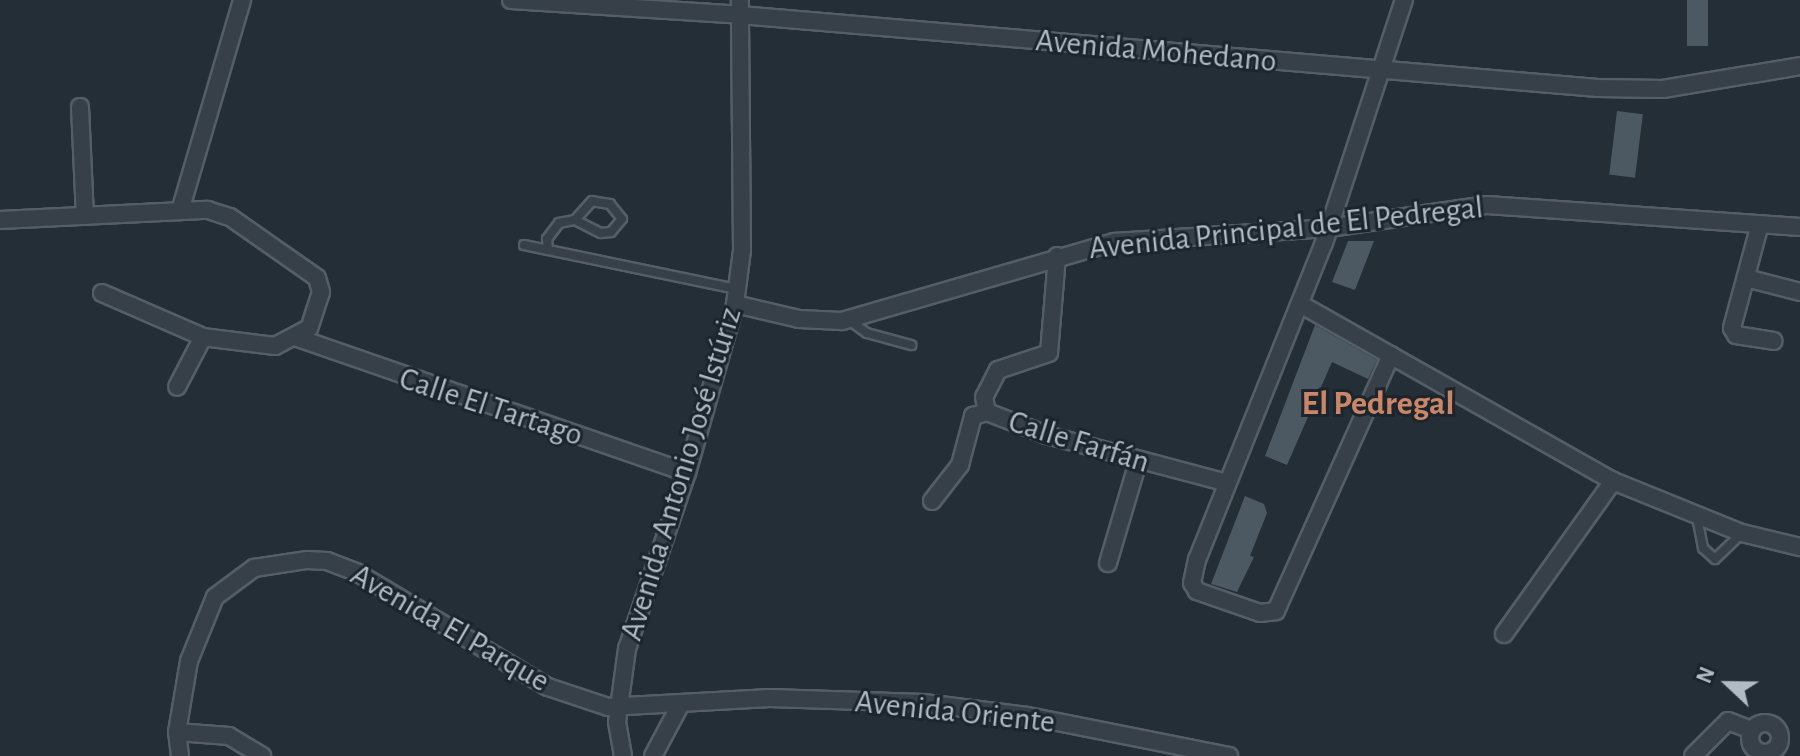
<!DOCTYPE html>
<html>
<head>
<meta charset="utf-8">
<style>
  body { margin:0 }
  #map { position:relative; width:1800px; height:756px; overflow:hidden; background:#232e37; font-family:"Alegreya Sans",sans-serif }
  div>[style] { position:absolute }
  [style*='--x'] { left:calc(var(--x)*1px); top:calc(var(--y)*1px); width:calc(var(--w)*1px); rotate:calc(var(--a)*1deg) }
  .building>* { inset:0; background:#4c5963; transform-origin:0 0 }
  .roads { filter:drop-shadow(2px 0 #545e66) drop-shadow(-2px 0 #545e66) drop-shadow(0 2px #545e66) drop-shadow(0 -2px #545e66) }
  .lane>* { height:8px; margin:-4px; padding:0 4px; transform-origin:4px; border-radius:4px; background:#374048 }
  .street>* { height:16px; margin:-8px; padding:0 8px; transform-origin:8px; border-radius:8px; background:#374048 }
  .street>.ring { margin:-8px; padding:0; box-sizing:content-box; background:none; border:16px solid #374048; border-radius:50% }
  span { translate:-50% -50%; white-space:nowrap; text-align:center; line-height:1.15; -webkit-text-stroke:6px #1c252d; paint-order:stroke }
  .street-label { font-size:32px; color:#b1bbc4 }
  .neighbourhood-label { font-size:34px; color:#ca8667; font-weight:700 }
  .north { position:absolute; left:1688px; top:644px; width:80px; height:80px; -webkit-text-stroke:6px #1c252d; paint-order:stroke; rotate:292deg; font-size:22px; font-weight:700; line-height:32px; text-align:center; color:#b1bbc4 }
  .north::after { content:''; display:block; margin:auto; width:28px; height:36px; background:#b1bbc4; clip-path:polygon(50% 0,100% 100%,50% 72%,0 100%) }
</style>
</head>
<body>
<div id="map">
  <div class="building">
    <i style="left:1687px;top:0;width:21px;height:46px"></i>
    <i style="left:1617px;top:111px;width:26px;height:64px;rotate:7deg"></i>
    <i style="clip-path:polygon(1348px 241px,1374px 241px,1355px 290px,1332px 282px)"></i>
    <i style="clip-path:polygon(1315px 325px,1377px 360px,1368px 379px,1332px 362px,1287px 465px,1265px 456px)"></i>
    <i style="clip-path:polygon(1245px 496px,1264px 504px,1267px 513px,1250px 556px,1254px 557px,1237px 592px,1211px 584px)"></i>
  </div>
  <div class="roads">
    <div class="lane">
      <i style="--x:524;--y:245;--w:217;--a:11.7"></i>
      <i style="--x:548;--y:250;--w:11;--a:-95"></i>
      <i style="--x:547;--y:239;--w:20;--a:-53"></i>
      <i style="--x:559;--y:223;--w:16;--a:-11"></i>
      <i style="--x:575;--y:220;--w:29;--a:27"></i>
      <i style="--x:601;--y:233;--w:10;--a:-6"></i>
      <i style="--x:611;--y:232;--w:17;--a:-50"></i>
      <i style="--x:622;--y:219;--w:19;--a:-129"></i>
      <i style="--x:610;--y:204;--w:18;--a:-171"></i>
      <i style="--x:592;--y:201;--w:25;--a:132"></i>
      <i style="--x:849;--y:320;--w:22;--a:36"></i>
      <i style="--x:867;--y:333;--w:46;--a:15.3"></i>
      <i style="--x:1697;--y:517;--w:32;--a:79"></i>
      <i style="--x:1703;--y:548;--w:16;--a:43"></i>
      <i style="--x:1715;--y:559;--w:37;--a:-44"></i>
    </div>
    <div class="street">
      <i style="--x:511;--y:0;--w:229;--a:3.7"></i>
      <i style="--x:740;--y:15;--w:861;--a:4.86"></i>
      <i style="--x:1598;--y:88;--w:65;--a:0.9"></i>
      <i style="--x:1663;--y:89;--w:139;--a:-9.5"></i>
      <i style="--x:80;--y:107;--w:109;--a:87.4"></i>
      <i style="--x:180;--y:211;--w:220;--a:-73.6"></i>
      <i style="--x:0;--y:220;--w:208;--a:-2.8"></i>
      <i style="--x:208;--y:210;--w:23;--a:18"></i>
      <i style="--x:230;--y:217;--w:106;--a:35"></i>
      <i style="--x:317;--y:278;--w:15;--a:74"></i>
      <i style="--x:321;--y:292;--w:38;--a:108"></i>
      <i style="--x:309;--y:328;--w:38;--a:152"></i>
      <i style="--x:275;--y:346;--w:73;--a:-172.9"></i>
      <i style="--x:203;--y:337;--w:56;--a:117.5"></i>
      <i style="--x:1760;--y:224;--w:108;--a:105.1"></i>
      <i style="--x:1732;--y:328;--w:8;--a:60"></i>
      <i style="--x:1736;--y:335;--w:38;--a:9"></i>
      <i style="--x:1057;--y:256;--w:97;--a:94.7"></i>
      <i style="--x:1049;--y:353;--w:54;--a:161.6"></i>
      <i style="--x:998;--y:370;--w:30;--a:117"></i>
      <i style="--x:984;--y:397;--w:15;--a:79"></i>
      <i style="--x:987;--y:412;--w:64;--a:21"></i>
      <i style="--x:1047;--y:435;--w:186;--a:14.9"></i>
      <i style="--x:1746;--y:278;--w:56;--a:14.5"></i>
      <i style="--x:102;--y:293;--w:110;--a:23.5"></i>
      <i style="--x:735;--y:304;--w:66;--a:13.2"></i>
      <i style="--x:799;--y:319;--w:43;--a:2.7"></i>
      <i style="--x:842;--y:321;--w:283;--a:-16.2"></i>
      <i style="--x:1114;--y:242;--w:215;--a:-3.7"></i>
      <i style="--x:1329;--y:228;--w:160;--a:-8.3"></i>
      <i style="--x:1487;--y:205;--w:314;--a:4"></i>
      <i style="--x:1300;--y:304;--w:360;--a:29.5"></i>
      <i style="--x:1613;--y:481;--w:139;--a:22"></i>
      <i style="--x:1742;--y:533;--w:60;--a:13.6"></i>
      <i style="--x:295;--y:337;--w:415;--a:19.1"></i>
      <i style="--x:1391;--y:355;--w:281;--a:114.2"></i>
      <i style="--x:1276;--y:611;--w:16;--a:173"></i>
      <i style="--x:1260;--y:613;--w:67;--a:-160.8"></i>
      <i style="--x:1197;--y:591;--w:9;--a:-122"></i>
      <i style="--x:1192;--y:583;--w:24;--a:-78"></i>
      <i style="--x:1197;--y:560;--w:341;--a:-68.2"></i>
      <i style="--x:1324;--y:243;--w:256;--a:-71.8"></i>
      <i style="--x:932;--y:501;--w:46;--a:-52.1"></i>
      <i style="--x:960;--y:465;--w:51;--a:-75.1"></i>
      <i style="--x:973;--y:416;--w:15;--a:-16"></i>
      <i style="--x:1108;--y:563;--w:105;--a:-73.5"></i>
      <i style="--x:1504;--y:634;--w:188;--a:-54.5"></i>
      <i class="ring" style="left:1750px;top:723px;width:14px;height:14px"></i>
      <i style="--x:177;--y:732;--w:52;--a:4.4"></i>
      <i style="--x:229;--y:736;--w:39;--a:31"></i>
      <i style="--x:180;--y:756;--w:24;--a:-97"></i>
      <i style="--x:177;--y:732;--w:72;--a:-80.4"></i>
      <i style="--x:189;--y:661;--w:69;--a:-67.9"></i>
      <i style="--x:215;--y:597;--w:49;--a:-36.6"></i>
      <i style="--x:254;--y:568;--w:54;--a:-8.6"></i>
      <i style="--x:307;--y:560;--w:20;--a:3"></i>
      <i style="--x:327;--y:561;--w:33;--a:21"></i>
      <i style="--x:358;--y:573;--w:222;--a:31"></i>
      <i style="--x:548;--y:687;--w:63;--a:18.4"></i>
      <i style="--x:608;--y:707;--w:162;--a:-3.2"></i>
      <i style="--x:770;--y:698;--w:154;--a:1.9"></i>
      <i style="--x:924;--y:703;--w:104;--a:7.2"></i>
      <i style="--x:1027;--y:716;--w:206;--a:11.2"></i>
      <i style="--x:623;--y:756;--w:35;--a:-100"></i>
      <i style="--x:617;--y:722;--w:74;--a:-82.2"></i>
      <i style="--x:627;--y:649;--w:186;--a:-71.2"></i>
      <i style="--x:687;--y:473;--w:176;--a:-74.1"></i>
      <i style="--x:735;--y:304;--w:54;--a:-82.6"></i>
      <i style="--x:742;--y:250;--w:250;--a:-90.5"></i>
      <i style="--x:653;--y:756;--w:55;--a:-62"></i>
      <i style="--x:1693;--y:756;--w:49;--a:-45"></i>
      <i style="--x:1728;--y:721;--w:25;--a:21"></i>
    </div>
  </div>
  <div class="street-label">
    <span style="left:1156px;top:51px;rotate:5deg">Avenida Mohedano</span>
    <span style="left:1286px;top:228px;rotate:-6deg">Avenida Principal de El Pedregal</span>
    <span style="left:491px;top:407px;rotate:18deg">Calle El Tartago</span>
    <span style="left:1079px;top:442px;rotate:17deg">Calle Farfán</span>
    <span style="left:681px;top:474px;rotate:-73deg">Avenida Antonio José Istúriz</span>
    <span style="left:450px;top:628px;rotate:30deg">Avenida El Parque</span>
    <span style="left:955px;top:712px;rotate:6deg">Avenida Oriente</span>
  </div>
  <div class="neighbourhood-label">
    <span style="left:1378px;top:405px">El Pedregal</span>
  </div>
  <div class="north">N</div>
</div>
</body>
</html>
